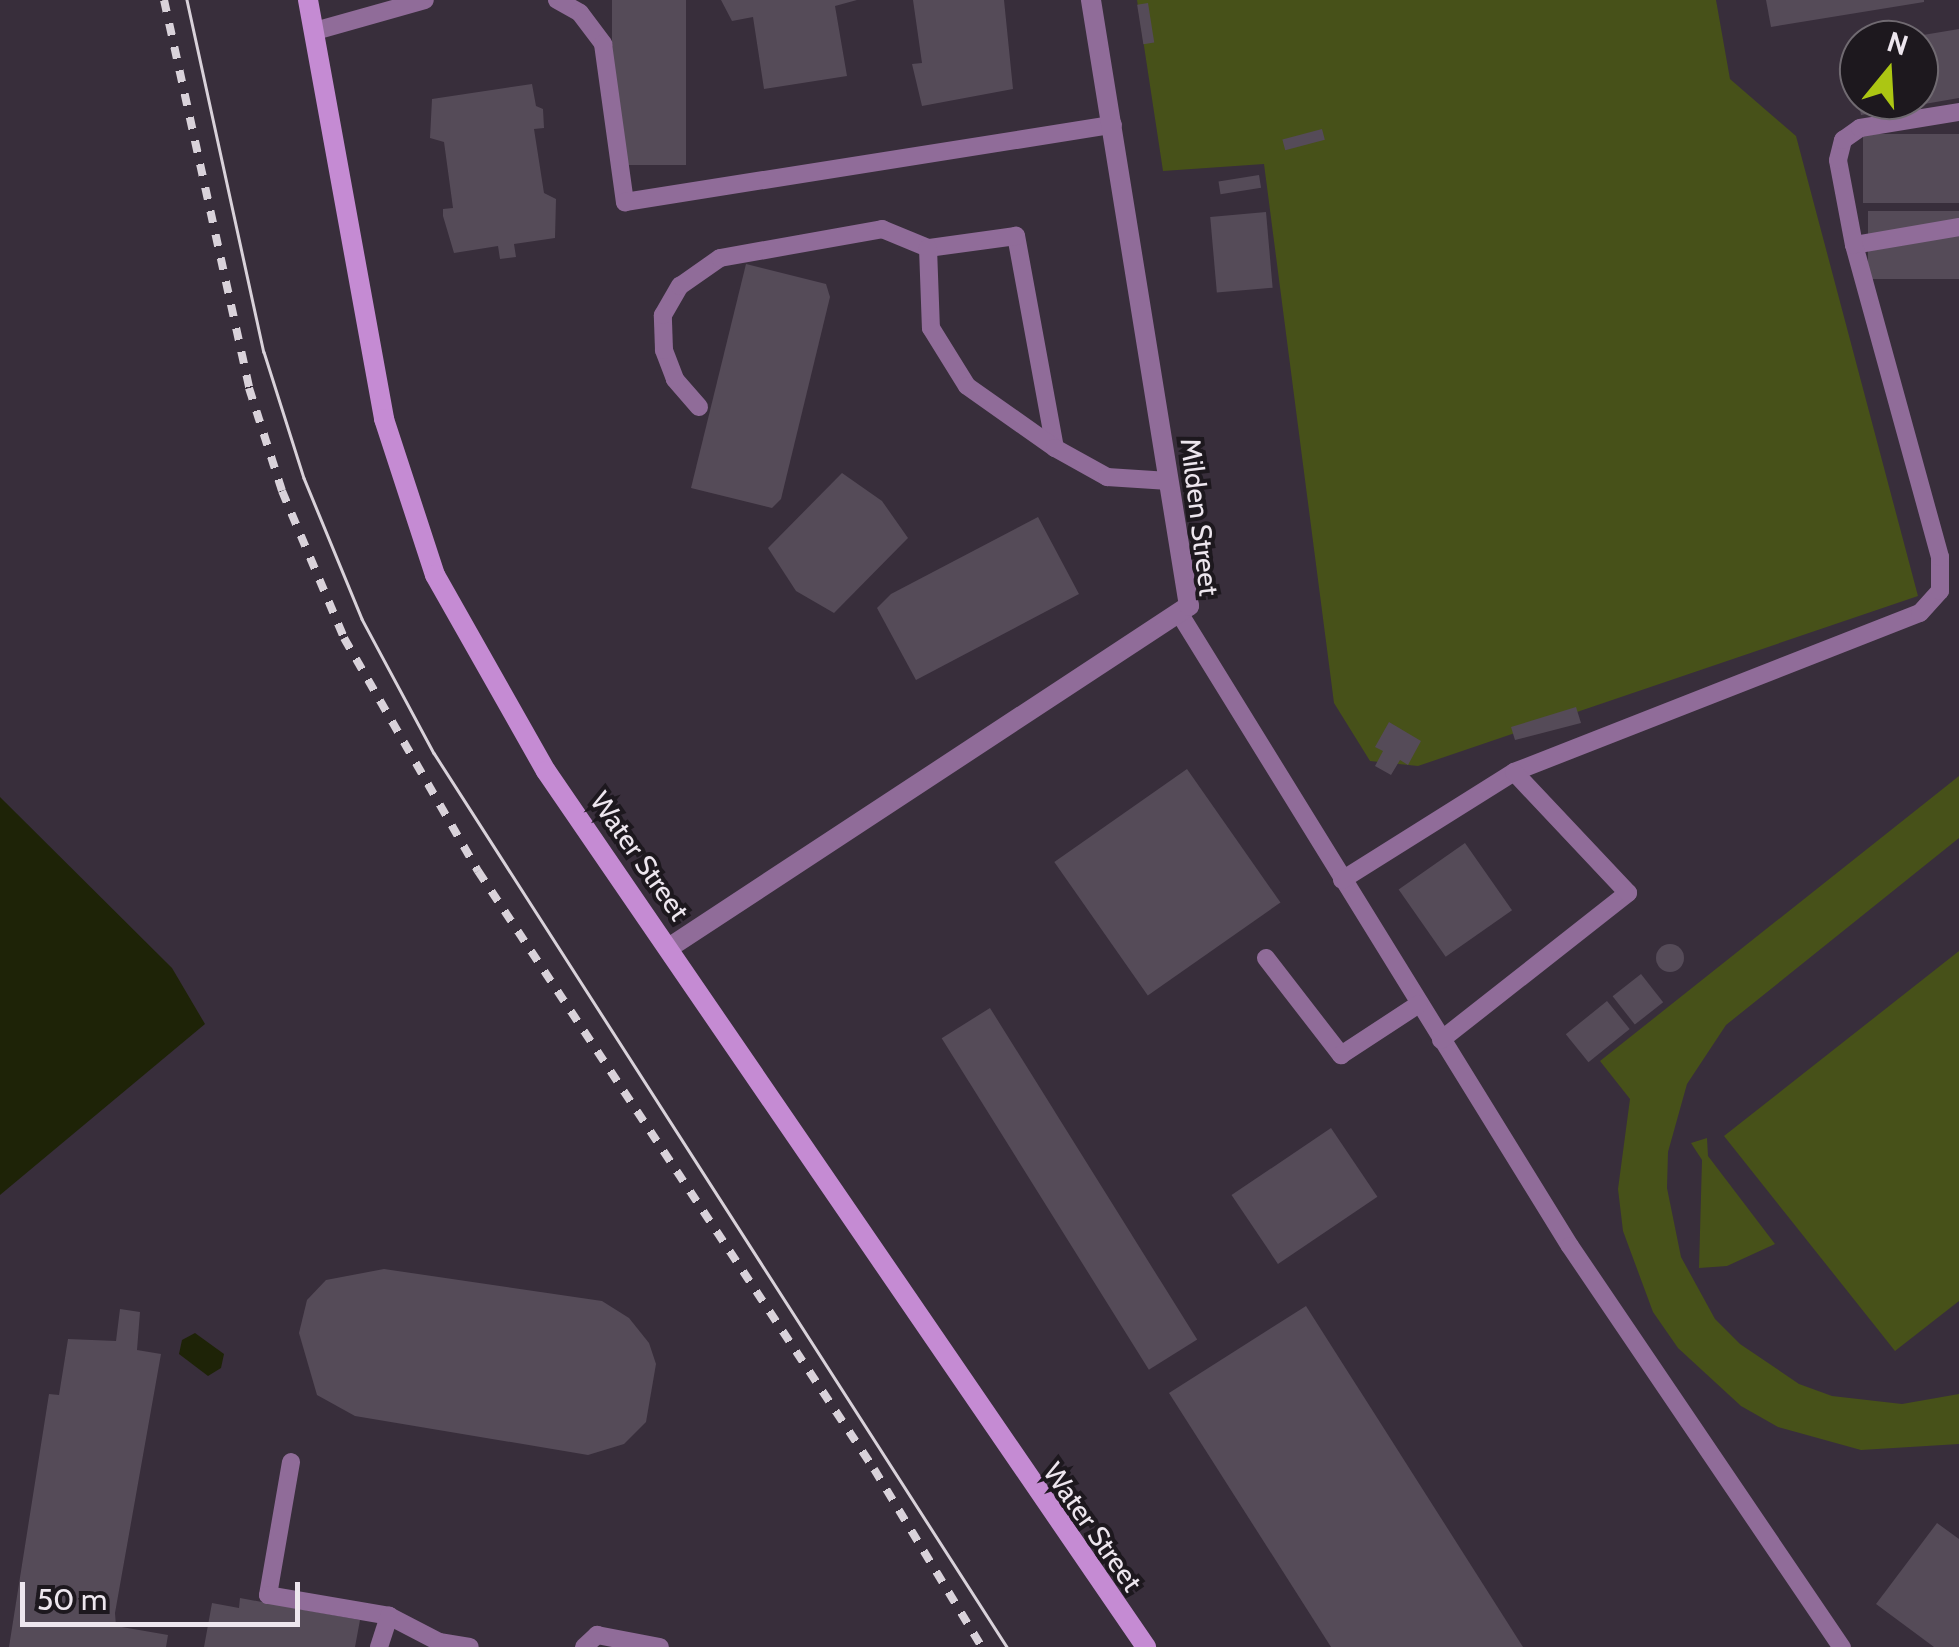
<!DOCTYPE html>
<html>
<head>
<meta charset="utf-8">
<style>
  body { margin:0 }
  #map { position:relative; width:1959px; height:1647px; overflow:hidden; background:#382e3b; font-family:Cabin,sans-serif }
  div>[style] { position:absolute }
  [style*='--x'] { left:calc(var(--x)*1px); top:calc(var(--y)*1px); width:calc(var(--w)*1px); rotate:calc(var(--a)*1deg) }
  .green>* { inset:0; background:#475119 }
  .water>* { inset:0; background:#1e2307 }
  .building>* { inset:0; background:#554b58; transform-origin:0 0 }
  .round { border-radius:50% }
  .lane>* { height:18px; margin:-9px; padding:0 9px; transform-origin:9px; border-radius:9px; background:#906c99 }
  .street>* { height:20px; margin:-10px; padding:0 10px; transform-origin:10px; border-radius:10px; background:#906c99 }
  .secondary>* { height:20px; margin:-10px; padding:0 10px; transform-origin:10px; border-radius:10px; background:#c58bd3 }
  .tram>* { height:2.5px; margin:-1.25px; padding:0 1.25px; transform-origin:1.25px; border-radius:1.25px; background:#d9d2da }
  .rail>* { height:8px; margin-top:-4px; transform-origin:0; background:repeating-linear-gradient(90deg,#d9d2da 0 12px,transparent 0 24px) }
  span { translate:-50% -50%; white-space:nowrap; text-align:center; line-height:1.15; -webkit-text-stroke:8px #1d181e; paint-order:stroke }
  .street-label { font-size:28px; color:#ede6ee }
  .north { position:absolute; left:1839px; top:20px; width:100px; height:100px; box-sizing:border-box; background:#1d181e; border:2px solid #706a71; border-radius:50%; rotate:18deg; font-size:28px; font-weight:700; line-height:40px; text-align:center; color:#ede6ee }
  .north::after { content:''; display:block; margin:auto; width:35px; height:45px; background:#acc613; clip-path:polygon(50% 0,100% 100%,50% 72%,0 100%) }
  .scale { position:absolute; left:20px; top:1582px; width:280px; height:45px; box-sizing:border-box; border:5px solid #ede6ee; border-top:0; padding-left:12px; font-size:30px; line-height:35px; white-space:nowrap; color:#ede6ee; -webkit-text-stroke:8px #1d181e; paint-order:stroke }
</style>
</head>
<body>
<div id="map">
  <div class="green">
    <i style="clip-path:polygon(1137px 0,1716px 0,1730px 79px,1796px 136px,1918px 596px,1418px 766px,1370px 761px,1334px 703px,1264px 164px,1163px 171px)"></i>
    <i style="clip-path:polygon(1959px 776px,1959px 838px,1726px 1025px,1687px 1084px,1668px 1152px,1667px 1188px,1681px 1257px,1715px 1319px,1740px 1344px,1799px 1384px,1832px 1396px,1902px 1404px,1959px 1394px,1959px 1444px,1861px 1450px,1778px 1427px,1741px 1406px,1678px 1348px,1653px 1312px,1623px 1231px,1618px 1189px,1630px 1099px,1600px 1061px)"></i>
    <i style="clip-path:polygon(1959px 951px,1959px 1301px,1895px 1351px,1724px 1136px)"></i>
    <i style="clip-path:polygon(1707px 1138px,1708px 1156px,1775px 1244px,1727px 1266px,1699px 1268px,1702px 1160px,1691px 1143px)"></i>
  </div>
  <div class="water">
    <i style="clip-path:polygon(0 797px,172px 968px,205px 1024px,0 1195px)"></i>
    <i style="clip-path:polygon(195px 1333px,224px 1354px,221px 1368px,208px 1376px,179px 1354px,182px 1340px)"></i>
  </div>
  <div class="building">
    <i style="left:612px;top:0;width:74px;height:165px"></i>
    <i style="clip-path:polygon(721px 0,857px 0,835px 6px,847px 76px,764px 89px,753px 17px,732px 21px)"></i>
    <i style="clip-path:polygon(913px 0,1004px 0,1013px 89px,922px 106px,912px 64px,922px 63px)"></i>
    <i style="clip-path:polygon(1766px 0,1924px 0,1924px 2px,1771px 27px)"></i>
    <i style="left:1148px;top:3px;width:40px;height:11px;rotate:81deg"></i>
    <i style="clip-path:polygon(1959px 29px,1959px 98px,1861px 115px,1858px 100px,1919px 100px,1919px 40px,1905px 38px)"></i>
    <i style="clip-path:polygon(1859px 45px,1859px 91px,1857px 91px,1850px 47px)"></i>
    <i style="clip-path:polygon(532px 84px,536px 106px,543px 109px,544px 128px,534px 129px,544px 193px,556px 199px,555px 238px,514px 244px,516px 257px,500px 259px,498px 246px,454px 253px,443px 216px,443px 209px,453px 208px,444px 142px,430px 138px,432px 99px)"></i>
    <i style="left:1322px;top:129px;width:11px;height:41px;rotate:75deg"></i>
    <i style="left:1959px;top:134px;width:69px;height:96px;rotate:90deg"></i>
    <i style="left:1259px;top:175px;width:13px;height:41px;rotate:81deg"></i>
    <i style="left:1959px;top:211px;width:68px;height:91px;rotate:90deg"></i>
    <i style="left:1266px;top:212px;width:76px;height:56px;rotate:85deg"></i>
    <i style="clip-path:polygon(746px 264px,826px 284px,830px 297px,781px 499px,772px 508px,691px 488px)"></i>
    <i style="clip-path:polygon(842px 473px,882px 501px,908px 538px,834px 613px,796px 591px,768px 548px)"></i>
    <i style="clip-path:polygon(1038px 517px,1079px 594px,916px 680px,877px 608px,891px 594px)"></i>
    <i style="clip-path:polygon(1576px 707px,1581px 723px,1515px 740px,1511px 727px)"></i>
    <i style="clip-path:polygon(1389px 722px,1421px 741px,1408px 765px,1400px 760px,1391px 775px,1375px 766px,1383px 751px,1375px 747px)"></i>
    <i style="left:1187px;top:769px;width:163px;height:162px;rotate:55deg"></i>
    <i style="left:1465px;top:843px;width:82px;height:81px;rotate:55deg"></i>
    <i class="round" style="left:1656px;top:944px;width:28px;height:28px"></i>
    <i style="left:1641px;top:974px;width:36px;height:36px;rotate:52deg"></i>
    <i style="left:1607px;top:1001px;width:36px;height:53px;rotate:51deg"></i>
    <i style="left:990px;top:1008px;width:391px;height:57px;rotate:58deg"></i>
    <i style="left:1331px;top:1128px;width:83px;height:120px;rotate:56deg"></i>
    <i style="clip-path:polygon(384px 1269px,602px 1301px,629px 1318px,649px 1343px,656px 1364px,646px 1422px,624px 1444px,588px 1455px,355px 1416px,317px 1395px,299px 1333px,307px 1300px,326px 1280px)"></i>
    <i style="clip-path:polygon(1306px 1306px,1523px 1647px,1331px 1647px,1169px 1393px)"></i>
    <i style="clip-path:polygon(120px 1309px,140px 1312px,137px 1350px,161px 1354px,115px 1613px,116px 1626px,168px 1635px,166px 1647px,9px 1647px,49px 1394px,59px 1395px,68px 1339px,116px 1341px)"></i>
    <i style="clip-path:polygon(1937px 1523px,1959px 1539px,1959px 1647px,1934px 1647px,1876px 1604px)"></i>
    <i style="clip-path:polygon(240px 1598px,360px 1620px,355px 1647px,204px 1647px,212px 1603px,239px 1608px)"></i>
  </div>
  <div class="lane">
    <i style="--x:557;--y:0;--w:26;--a:29"></i>
    <i style="--x:580;--y:13;--w:39;--a:53"></i>
    <i style="--x:603;--y:44;--w:160;--a:82.1"></i>
    <i style="--x:625;--y:202;--w:494;--a:-9"></i>
    <i style="--x:315;--y:31;--w:114;--a:-15.7"></i>
    <i style="--x:1854;--y:245;--w:107;--a:-9.7"></i>
    <i style="--x:699;--y:407;--w:37;--a:-131"></i>
    <i style="--x:675;--y:379;--w:31;--a:-111"></i>
    <i style="--x:664;--y:350;--w:35;--a:-92"></i>
    <i style="--x:663;--y:315;--w:34;--a:-60"></i>
    <i style="--x:680;--y:286;--w:49;--a:-35"></i>
    <i style="--x:720;--y:258;--w:165;--a:-10.1"></i>
    <i style="--x:882;--y:229;--w:50;--a:22.4"></i>
    <i style="--x:1055;--y:448;--w:216;--a:-100.4"></i>
    <i style="--x:1016;--y:236;--w:89;--a:172.2"></i>
    <i style="--x:928;--y:248;--w:80;--a:87.9"></i>
    <i style="--x:931;--y:328;--w:68;--a:58.2"></i>
    <i style="--x:967;--y:386;--w:108;--a:35.2"></i>
    <i style="--x:1055;--y:448;--w:60;--a:29.1"></i>
    <i style="--x:1107;--y:477;--w:62;--a:3.7"></i>
    <i style="--x:1181;--y:616;--w:740;--a:58.31"></i>
    <i style="--x:1570;--y:1246;--w:485;--a:55.9"></i>
    <i style="--x:1342;--y:880;--w:203;--a:-32.1"></i>
    <i style="--x:1514;--y:772;--w:436;--a:-21.4"></i>
    <i style="--x:1920;--y:613;--w:30;--a:-48"></i>
    <i style="--x:1940;--y:591;--w:34;--a:-90"></i>
    <i style="--x:1940;--y:557;--w:324;--a:-105.4"></i>
    <i style="--x:1854;--y:245;--w:86;--a:-100.7"></i>
    <i style="--x:1838;--y:160;--w:21;--a:-76"></i>
    <i style="--x:1843;--y:140;--w:21;--a:-35"></i>
    <i style="--x:1860;--y:128;--w:100;--a:-9.2"></i>
    <i style="--x:1266;--y:958;--w:123;--a:52.3"></i>
    <i style="--x:1341;--y:1055;--w:93;--a:-33.2"></i>
    <i style="--x:1441;--y:1040;--w:238;--a:-38.2"></i>
    <i style="--x:1628;--y:893;--w:166;--a:-133.3"></i>
    <i style="--x:291;--y:1462;--w:135;--a:99.8"></i>
    <i style="--x:268;--y:1595;--w:123;--a:9.8"></i>
    <i style="--x:389;--y:1616;--w:56;--a:27.5"></i>
    <i style="--x:439;--y:1642;--w:31;--a:9"></i>
    <i style="--x:379;--y:1647;--w:33;--a:-72"></i>
    <i style="--x:584;--y:1647;--w:18;--a:-43"></i>
    <i style="--x:597;--y:1635;--w:64;--a:10.8"></i>
  </div>
  <div class="street">
    <i style="--x:670;--y:947;--w:621;--a:-33.31"></i>
    <i style="--x:1189;--y:606;--w:614;--a:-99.19"></i>
  </div>
  <div class="secondary">
    <i style="--x:308;--y:0;--w:426;--a:79.7"></i>
    <i style="--x:384;--y:419;--w:164;--a:71.9"></i>
    <i style="--x:435;--y:575;--w:225;--a:60.5"></i>
    <i style="--x:546;--y:771;--w:1062;--a:55.59"></i>
  </div>
  <div class="tram">
    <i style="--x:187;--y:0;--w:360;--a:77.7"></i>
    <i style="--x:264;--y:352;--w:132;--a:72.4"></i>
    <i style="--x:304;--y:478;--w:152;--a:67.6"></i>
    <i style="--x:362;--y:619;--w:152;--a:61.8"></i>
    <i style="--x:434;--y:753;--w:1062;--a:57.34"></i>
  </div>
  <div class="rail">
    <i style="--x:164;--y:0;--w:397;--a:77.6"></i>
    <i style="--x:249;--y:388;--w:108;--a:72.2"></i>
    <i style="--x:282;--y:491;--w:160;--a:67.1"></i>
    <i style="--x:344;--y:638;--w:269;--a:60.1"></i>
    <i style="--x:478;--y:871;--w:717;--a:56.49"></i>
    <i style="--x:874;--y:1469;--w:208;--a:58.8"></i>
  </div>
  <div class="street-label">
    <span style="left:1200px;top:517px;rotate:83deg">Milden Street</span>
    <span style="left:640px;top:856px;rotate:55deg">Water Street</span>
    <span style="left:1093px;top:1527px;rotate:55deg">Water Street</span>
  </div>
  <div class="north">N</div>
  <div class="scale">50 m</div>
</div>
</body>
</html>
